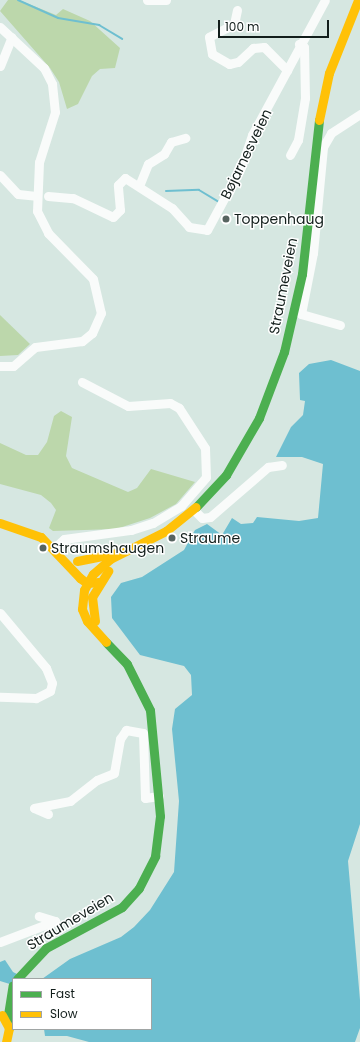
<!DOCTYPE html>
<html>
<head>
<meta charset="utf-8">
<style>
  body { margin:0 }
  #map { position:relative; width:360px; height:1042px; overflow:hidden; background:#d6e7e1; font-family:Poppins,sans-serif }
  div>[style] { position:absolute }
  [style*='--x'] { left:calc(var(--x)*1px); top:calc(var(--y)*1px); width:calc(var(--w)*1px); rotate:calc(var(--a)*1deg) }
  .green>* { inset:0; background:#bcd7ab }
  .water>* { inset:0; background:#6ebfd0 }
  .stream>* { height:2px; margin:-1px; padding:0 1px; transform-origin:1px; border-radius:1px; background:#6ebfd0 }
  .street>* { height:9px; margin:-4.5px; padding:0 4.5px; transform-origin:4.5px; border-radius:4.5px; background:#f9fbfa }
  .fast>* { height:9px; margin:-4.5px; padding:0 4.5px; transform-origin:4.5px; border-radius:4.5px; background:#4caf50 }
  .slow>* { height:9px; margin:-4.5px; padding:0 4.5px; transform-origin:4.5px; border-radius:4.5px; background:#ffc107 }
  .dots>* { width:11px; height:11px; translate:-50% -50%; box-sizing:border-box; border:2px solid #fff; border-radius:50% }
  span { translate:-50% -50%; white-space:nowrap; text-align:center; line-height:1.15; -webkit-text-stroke:3px #fff; paint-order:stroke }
  .street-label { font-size:14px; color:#121e1b }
  .poi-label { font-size:14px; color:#121e1b }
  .left { translate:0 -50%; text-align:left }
  .legend { position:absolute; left:12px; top:978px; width:140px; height:52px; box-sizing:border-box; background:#fff; border:1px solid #a0a5a4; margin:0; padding:5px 7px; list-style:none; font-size:12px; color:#121e1b }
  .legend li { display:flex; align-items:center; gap:8px; height:20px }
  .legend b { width:20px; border:1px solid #a0a5a4 }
  .scale { position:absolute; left:218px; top:20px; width:111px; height:18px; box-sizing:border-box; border:2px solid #121e1b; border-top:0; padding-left:5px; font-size:12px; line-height:14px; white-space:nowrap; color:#121e1b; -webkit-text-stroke:3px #fff; paint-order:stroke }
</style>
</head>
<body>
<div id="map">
  <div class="green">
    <i style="clip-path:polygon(8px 0,19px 0,56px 15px,63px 9px,90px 21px,120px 48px,115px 68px,100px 69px,92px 76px,78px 104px,67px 109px,59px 82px,50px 68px,0 11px)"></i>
    <i style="clip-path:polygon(0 315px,30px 344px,18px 355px,0 356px)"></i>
    <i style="clip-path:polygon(61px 411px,72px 417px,66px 456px,72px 468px,128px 492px,137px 488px,151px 469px,195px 482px,176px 504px,150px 518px,116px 529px,53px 531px,49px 528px,56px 510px,51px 503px,41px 495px,0 484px,0 443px,26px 455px,38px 455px,47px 442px,54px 416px)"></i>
  </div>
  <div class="water">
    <i style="clip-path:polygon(331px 360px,360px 371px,360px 824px,348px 861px,360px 1000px,360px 1028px,355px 1042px,89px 1042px,67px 1036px,45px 1036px,44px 1029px,151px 1029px,151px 979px,42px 979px,70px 959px,121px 937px,134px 927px,150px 910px,174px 872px,179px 801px,172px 729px,175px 709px,192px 695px,191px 675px,184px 666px,140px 655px,112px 618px,111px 597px,121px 583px,142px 577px,184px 550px,195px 530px,207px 524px,222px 535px,232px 518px,241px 524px,253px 523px,257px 517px,299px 521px,318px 518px,323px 464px,302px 457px,276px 457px,291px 427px,303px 415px,305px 401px,300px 400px,299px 373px,309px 364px)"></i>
    <i style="clip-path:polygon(5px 960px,13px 972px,27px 979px,13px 985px,0 981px,0 962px)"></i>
  </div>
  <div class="stream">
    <i style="--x:18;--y:0;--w:44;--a:24.2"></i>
    <i style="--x:58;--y:18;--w:42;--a:9.7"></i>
    <i style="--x:99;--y:25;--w:27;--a:31"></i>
    <i style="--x:166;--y:191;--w:33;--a:-2"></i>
    <i style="--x:199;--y:190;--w:23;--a:31"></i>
  </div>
  <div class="street">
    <i style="--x:147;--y:0;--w:19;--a:0"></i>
    <i style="--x:237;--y:10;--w:14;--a:102"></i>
    <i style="--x:234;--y:24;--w:28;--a:153"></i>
    <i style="--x:209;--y:37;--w:17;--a:80"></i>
    <i style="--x:212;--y:54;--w:20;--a:30"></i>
    <i style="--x:229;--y:64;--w:9;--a:-13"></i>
    <i style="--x:238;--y:62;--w:21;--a:-43"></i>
    <i style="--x:253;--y:48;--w:11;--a:-5"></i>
    <i style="--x:264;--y:47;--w:33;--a:45"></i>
    <i style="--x:0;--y:27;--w:60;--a:43"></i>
    <i style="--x:44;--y:68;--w:18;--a:63"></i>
    <i style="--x:52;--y:84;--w:28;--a:84"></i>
    <i style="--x:55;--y:112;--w:52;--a:107.7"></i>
    <i style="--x:39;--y:162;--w:49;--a:92.3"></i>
    <i style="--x:37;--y:211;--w:25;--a:63"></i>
    <i style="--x:48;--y:233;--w:64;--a:45.6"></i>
    <i style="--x:93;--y:279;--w:35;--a:77"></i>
    <i style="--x:101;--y:313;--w:22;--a:114"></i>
    <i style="--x:92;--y:333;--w:13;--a:141"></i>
    <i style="--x:82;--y:341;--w:47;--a:172.7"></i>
    <i style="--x:35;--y:347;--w:29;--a:139"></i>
    <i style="--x:13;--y:366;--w:13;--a:180"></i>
    <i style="--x:0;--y:66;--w:31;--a:-68"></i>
    <i style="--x:290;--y:155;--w:17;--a:-62"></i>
    <i style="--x:298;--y:140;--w:43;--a:-80.5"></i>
    <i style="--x:305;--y:98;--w:51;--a:-91.1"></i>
    <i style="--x:304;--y:47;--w:6;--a:-149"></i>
    <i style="--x:0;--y:175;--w:26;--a:47"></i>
    <i style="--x:18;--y:194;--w:18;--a:6"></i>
    <i style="--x:139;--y:186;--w:24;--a:-68"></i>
    <i style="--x:148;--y:164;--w:19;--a:-32"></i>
    <i style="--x:164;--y:154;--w:14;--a:-60"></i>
    <i style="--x:171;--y:142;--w:15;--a:-16"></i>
    <i style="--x:48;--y:196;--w:25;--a:5"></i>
    <i style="--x:73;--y:198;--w:44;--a:25.4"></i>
    <i style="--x:113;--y:217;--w:10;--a:-45"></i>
    <i style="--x:120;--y:210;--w:25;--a:-95"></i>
    <i style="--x:118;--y:185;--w:10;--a:-45"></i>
    <i style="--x:125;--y:178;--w:56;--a:32.6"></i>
    <i style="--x:172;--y:208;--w:25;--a:48"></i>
    <i style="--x:189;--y:227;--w:18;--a:9"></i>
    <i style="--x:207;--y:230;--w:72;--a:-61.6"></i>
    <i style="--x:241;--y:167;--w:34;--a:-71"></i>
    <i style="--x:252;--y:135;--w:153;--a:-61.6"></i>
    <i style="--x:340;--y:325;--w:41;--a:-164.2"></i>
    <i style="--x:301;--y:314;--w:62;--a:-78.9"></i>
    <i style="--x:313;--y:253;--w:106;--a:-84.6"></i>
    <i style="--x:323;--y:147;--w:16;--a:-60"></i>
    <i style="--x:331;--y:133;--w:35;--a:-33"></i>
    <i style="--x:194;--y:510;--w:11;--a:45"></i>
    <i style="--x:202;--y:518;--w:8;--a:-7"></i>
    <i style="--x:210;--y:517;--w:77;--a:-40.8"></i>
    <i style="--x:268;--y:467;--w:14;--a:-8"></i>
    <i style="--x:54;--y:548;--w:13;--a:-42"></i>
    <i style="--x:64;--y:539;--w:68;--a:-7.7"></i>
    <i style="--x:131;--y:530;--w:23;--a:-18"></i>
    <i style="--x:153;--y:523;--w:33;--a:-31"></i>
    <i style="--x:181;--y:506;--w:38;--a:-49"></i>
    <i style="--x:206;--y:477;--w:29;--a:-92"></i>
    <i style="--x:205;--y:448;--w:48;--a:-123"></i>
    <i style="--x:179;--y:408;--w:10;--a:-151"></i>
    <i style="--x:170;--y:403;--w:42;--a:175.9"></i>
    <i style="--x:128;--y:406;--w:52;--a:-152.4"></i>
    <i style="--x:0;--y:613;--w:72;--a:50.1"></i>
    <i style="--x:46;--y:668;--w:16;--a:68"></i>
    <i style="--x:52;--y:683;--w:8;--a:104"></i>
    <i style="--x:50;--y:691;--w:16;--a:153"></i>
    <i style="--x:36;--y:698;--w:36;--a:-178"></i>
    <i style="--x:48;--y:814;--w:15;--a:-157"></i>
    <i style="--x:34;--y:808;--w:37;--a:-11"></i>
    <i style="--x:70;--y:801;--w:34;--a:-38"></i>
    <i style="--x:97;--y:780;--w:18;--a:-22"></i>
    <i style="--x:114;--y:773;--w:35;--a:-80"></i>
    <i style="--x:120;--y:739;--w:11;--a:-56"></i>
    <i style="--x:126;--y:730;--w:17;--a:10"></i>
    <i style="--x:143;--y:733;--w:65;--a:88.2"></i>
    <i style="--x:145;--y:798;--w:14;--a:-8"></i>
    <i style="--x:0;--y:942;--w:59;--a:-20.9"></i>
    <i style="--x:55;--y:921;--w:17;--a:-163"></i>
  </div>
  <div class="fast">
    <i style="--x:196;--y:507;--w:44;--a:-46.8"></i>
    <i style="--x:226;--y:475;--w:66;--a:-59.9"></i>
    <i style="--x:259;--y:418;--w:71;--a:-69.3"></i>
    <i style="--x:284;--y:352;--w:80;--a:-77"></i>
    <i style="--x:302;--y:274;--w:155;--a:-83.7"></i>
    <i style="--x:17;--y:979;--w:42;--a:-46.9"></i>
    <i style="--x:46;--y:948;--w:86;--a:-28.3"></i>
    <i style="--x:122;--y:907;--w:25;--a:-48"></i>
    <i style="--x:139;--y:888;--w:36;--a:-63"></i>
    <i style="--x:155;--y:856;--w:40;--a:-82.9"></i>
    <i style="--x:160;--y:816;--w:106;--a:-95.4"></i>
    <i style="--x:150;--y:710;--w:51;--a:-116.6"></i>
    <i style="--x:127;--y:664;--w:30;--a:-134"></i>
    <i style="--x:7;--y:1021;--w:36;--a:-81"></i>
  </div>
  <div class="slow">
    <i style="--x:319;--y:120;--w:48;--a:-78"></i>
    <i style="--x:329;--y:73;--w:79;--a:-68.3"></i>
    <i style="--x:0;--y:523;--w:43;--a:18.9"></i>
    <i style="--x:41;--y:537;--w:57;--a:46.4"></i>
    <i style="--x:80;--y:578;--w:9;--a:36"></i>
    <i style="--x:87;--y:583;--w:12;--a:-5"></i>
    <i style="--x:77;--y:561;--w:41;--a:-11.3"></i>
    <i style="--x:95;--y:621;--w:24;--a:-97"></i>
    <i style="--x:92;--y:597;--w:31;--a:-58"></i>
    <i style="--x:106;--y:642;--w:28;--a:-132"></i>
    <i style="--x:87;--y:621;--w:13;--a:-113"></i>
    <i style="--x:82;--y:609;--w:19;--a:-84"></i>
    <i style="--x:84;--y:590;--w:18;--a:-61"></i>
    <i style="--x:93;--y:574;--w:23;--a:-41"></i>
    <i style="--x:110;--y:559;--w:63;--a:-26.6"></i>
    <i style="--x:166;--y:531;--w:38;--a:-39"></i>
    <i style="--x:2;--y:1015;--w:15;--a:62"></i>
    <i style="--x:9;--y:1028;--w:14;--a:102"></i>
  </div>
  <div class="dots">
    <i style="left:226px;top:219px;background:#576460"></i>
    <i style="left:172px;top:538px;background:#576460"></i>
    <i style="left:43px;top:548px;background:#576460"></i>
  </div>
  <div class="street-label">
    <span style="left:246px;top:154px;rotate:-64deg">Bøjarnesveien</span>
    <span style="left:283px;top:286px;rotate:-79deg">Straumeveien</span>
    <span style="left:70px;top:921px;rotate:-31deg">Straumeveien</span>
  </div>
  <div class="poi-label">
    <span class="left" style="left:234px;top:219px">Toppenhaug</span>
    <span class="left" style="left:180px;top:538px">Straume</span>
    <span class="left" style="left:51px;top:548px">Straumshaugen</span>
  </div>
  <ul class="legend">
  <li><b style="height:5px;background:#4caf50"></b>Fast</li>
  <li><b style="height:5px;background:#ffc107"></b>Slow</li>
  </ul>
  <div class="scale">100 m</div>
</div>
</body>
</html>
